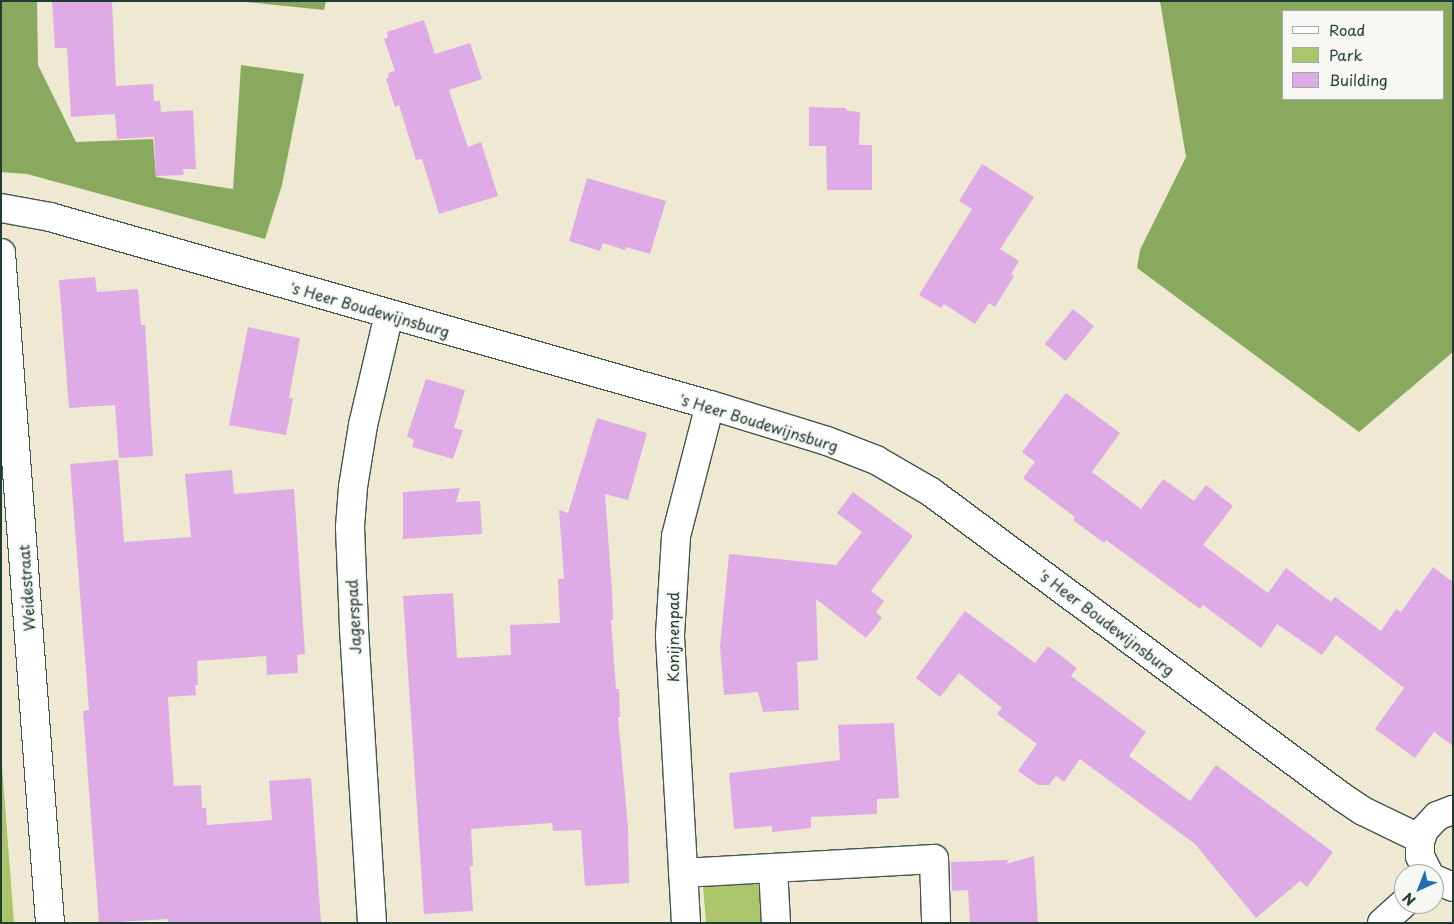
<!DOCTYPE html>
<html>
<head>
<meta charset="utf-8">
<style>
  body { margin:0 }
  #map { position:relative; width:1454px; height:924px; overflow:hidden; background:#efe8d2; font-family:"Playpen Sans",sans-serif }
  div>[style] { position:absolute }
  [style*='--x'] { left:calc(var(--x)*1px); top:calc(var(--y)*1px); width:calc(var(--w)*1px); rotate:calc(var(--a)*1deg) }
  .green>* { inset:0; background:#acc46a }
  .forest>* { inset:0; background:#89aa5e }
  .building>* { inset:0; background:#dfabe6; transform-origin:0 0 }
  .roads { filter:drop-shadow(1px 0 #3e574c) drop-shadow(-1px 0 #3e574c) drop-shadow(0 1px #3e574c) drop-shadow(0 -1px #3e574c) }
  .minor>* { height:28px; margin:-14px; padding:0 14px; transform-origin:14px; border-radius:14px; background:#fff }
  span { translate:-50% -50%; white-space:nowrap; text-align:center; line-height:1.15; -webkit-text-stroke:4.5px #f6f6f2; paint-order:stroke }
  .street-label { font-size:15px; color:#1f3d34 }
  .frame { position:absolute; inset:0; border:2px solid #1f3d34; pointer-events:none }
  .legend { position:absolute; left:1282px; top:10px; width:162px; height:90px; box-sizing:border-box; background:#f6f6f2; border:1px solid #a0aca6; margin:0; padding:6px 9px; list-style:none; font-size:15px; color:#1f3d34 }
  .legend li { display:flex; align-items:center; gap:10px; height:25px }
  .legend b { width:25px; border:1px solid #a0aca6 }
  .north { position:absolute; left:1394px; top:864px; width:50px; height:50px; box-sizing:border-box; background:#f6f6f2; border:1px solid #a0aca6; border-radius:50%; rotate:224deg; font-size:14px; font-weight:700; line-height:20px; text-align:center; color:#1f3d34 }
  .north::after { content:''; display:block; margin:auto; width:18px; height:22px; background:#1f6fb2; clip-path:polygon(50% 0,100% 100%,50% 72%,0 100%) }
</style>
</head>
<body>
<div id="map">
  <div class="green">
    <i style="clip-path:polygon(1px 752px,14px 923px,1px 923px)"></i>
    <i style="clip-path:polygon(758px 883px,763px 923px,706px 923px,703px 886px)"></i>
  </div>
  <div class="forest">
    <i style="clip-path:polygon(1px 1px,37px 1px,38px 65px,76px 142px,153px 139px,156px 177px,233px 189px,241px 65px,304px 74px,282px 185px,265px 239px,27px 174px,1px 172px)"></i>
    <i style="clip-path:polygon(236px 1px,326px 1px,324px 10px)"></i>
    <i style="clip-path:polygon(evenodd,1160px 1px,1453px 1px,1453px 352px,1359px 432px,1137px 268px,1140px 250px,1186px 157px,1160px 1px,1283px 11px,1443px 11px,1443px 99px,1283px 99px,1283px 11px)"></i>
  </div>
  <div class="building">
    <i style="clip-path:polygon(52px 1px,112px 1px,116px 86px,153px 84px,154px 101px,160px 101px,161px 112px,193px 110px,196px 169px,183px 169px,184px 175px,156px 176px,154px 137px,117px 139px,115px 114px,71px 117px,67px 48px,55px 48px)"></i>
    <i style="clip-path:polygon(424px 20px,435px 54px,470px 43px,482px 79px,449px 90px,468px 147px,481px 142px,498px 196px,439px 214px,422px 159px,416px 160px,399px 105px,395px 107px,386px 79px,389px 77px,388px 73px,395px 71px,384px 39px,388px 38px,387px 32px)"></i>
    <i style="clip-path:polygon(809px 107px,845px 108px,848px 111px,860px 112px,859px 145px,872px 145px,872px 190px,827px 190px,826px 146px,809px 146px)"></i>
    <i style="clip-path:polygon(982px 164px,1034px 197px,1000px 249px,1019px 261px,1011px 274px,1014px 276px,995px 307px,989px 303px,975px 324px,944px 304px,941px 308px,919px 295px,972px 209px,959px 201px)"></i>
    <i style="clip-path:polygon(587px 178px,666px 201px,650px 254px,626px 247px,625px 250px,603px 243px,600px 251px,569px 241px)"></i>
    <i style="clip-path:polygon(95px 277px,97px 292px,138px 289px,141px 325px,145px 325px,153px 456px,119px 458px,115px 405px,69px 408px,59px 280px)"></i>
    <i style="left:1073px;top:309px;width:27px;height:45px;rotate:39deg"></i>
    <i style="clip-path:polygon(248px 327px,300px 338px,289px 398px,293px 399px,286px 435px,229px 425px)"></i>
    <i style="clip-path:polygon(426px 379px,465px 390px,454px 428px,463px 430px,453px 459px,412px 447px,414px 440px,407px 436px)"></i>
    <i style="clip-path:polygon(1066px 393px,1120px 433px,1092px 472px,1141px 509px,1163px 479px,1194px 501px,1206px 485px,1233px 506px,1203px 545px,1268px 593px,1286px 568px,1331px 602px,1335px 597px,1381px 631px,1396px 609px,1401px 612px,1433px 567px,1453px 582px,1453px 746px,1434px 732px,1415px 758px,1375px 729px,1404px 688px,1336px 635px,1322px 655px,1277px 624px,1261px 648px,1203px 605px,1200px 609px,1106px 540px,1104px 543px,1073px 520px,1075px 517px,1023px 478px,1035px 462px,1022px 452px)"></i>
    <i style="clip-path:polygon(597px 418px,647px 433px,628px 500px,605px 494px,612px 591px,613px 620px,611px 620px,616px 689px,619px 689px,620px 717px,618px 717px,628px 827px,629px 883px,585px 886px,581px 830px,553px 831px,552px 823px,471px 829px,473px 866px,470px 866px,473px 911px,424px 914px,403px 596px,453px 593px,457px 658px,511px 655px,510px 625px,560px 623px,558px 579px,564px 579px,559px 510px,568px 513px)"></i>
    <i style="clip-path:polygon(118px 460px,124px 542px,191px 537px,185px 474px,232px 470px,234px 494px,294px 489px,305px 654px,297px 655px,298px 673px,267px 675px,266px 656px,197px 661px,198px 685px,195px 685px,196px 695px,168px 697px,171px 748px,174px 786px,201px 785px,202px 808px,206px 808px,207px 825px,272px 820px,269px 781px,311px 778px,321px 923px,168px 923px,168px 919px,99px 923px,83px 711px,89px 710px,70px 464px)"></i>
    <i style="clip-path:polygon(460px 488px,456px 502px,480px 501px,482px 534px,403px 539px,403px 492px)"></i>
    <i style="clip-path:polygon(853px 492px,913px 536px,871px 591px,884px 601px,876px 612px,882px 618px,866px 638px,816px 599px,818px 660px,797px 662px,799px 710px,763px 712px,758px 692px,724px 695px,720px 647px,729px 554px,836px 565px,862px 532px,837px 513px)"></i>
    <i style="clip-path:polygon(965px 611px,1035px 663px,1048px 646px,1077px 668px,1071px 676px,1146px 732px,1129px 756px,1190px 801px,1216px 765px,1333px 852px,1307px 887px,1300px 881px,1256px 918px,1195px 844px,1080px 759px,1064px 782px,1056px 776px,1049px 785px,1038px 785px,1018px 771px,1037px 744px,997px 714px,1002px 708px,959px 673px,940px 697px,916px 678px)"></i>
    <i style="clip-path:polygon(894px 723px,899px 798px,877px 799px,877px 814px,811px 817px,811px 828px,772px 832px,772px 826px,734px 829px,729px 773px,840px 760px,838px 725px)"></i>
    <i style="clip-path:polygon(1034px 856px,1038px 923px,970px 923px,968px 890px,952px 891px,951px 862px,1009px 860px,1006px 864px)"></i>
  </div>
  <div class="roads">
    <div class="minor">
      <i style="--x:1;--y:208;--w:50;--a:10.4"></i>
      <i style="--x:50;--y:217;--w:686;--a:15.9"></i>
      <i style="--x:710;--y:405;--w:122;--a:17.1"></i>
      <i style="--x:827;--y:441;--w:53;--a:21.2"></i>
      <i style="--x:876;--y:460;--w:64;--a:30.2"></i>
      <i style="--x:931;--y:492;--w:512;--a:36.58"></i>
      <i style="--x:1342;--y:797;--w:25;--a:34"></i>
      <i style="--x:1363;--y:811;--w:64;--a:25.8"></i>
      <i style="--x:1;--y:253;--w:672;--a:85.82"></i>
      <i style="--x:773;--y:868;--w:55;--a:86.9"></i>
      <i style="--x:683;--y:873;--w:251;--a:-3.2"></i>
      <i style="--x:934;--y:859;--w:61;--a:88.1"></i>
      <i style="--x:1429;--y:874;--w:20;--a:-117"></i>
      <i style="--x:1420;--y:856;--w:14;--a:-90"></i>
      <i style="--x:1420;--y:842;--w:13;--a:-72"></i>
      <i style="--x:1424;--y:830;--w:19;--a:-47"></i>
      <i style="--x:1437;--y:816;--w:17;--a:-21"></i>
      <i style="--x:1434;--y:879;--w:21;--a:23"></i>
      <i style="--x:372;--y:923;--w:297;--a:-93.5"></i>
      <i style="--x:354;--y:627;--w:100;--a:-92.3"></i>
      <i style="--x:350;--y:527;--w:40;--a:-85.7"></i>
      <i style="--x:353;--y:487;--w:63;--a:-80.8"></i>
      <i style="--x:363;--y:425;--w:114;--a:-76.8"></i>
      <i style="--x:686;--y:923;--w:288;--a:-93.2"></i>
      <i style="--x:670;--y:635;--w:99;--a:-86.5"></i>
      <i style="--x:676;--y:536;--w:135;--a:-75.5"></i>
      <i style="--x:1382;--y:923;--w:30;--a:-42"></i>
    </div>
  </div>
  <div class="street-label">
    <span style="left:370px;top:309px;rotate:16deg">'s Heer Boudewijnsburg</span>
    <span style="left:759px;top:422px;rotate:17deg">'s Heer Boudewijnsburg</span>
    <span style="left:26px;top:588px;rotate:-94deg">Weidestraat</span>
    <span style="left:353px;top:617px;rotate:-93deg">Jagerspad</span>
    <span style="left:1107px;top:622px;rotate:37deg">'s Heer Boudewijnsburg</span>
    <span style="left:673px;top:637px;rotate:-90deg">Konijnenpad</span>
  </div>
  <div class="frame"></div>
  <ul class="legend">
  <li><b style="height:6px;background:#fff"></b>Road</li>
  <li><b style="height:14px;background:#acc46a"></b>Park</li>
  <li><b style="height:14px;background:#dfabe6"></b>Building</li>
  </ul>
  <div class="north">N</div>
</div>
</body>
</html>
